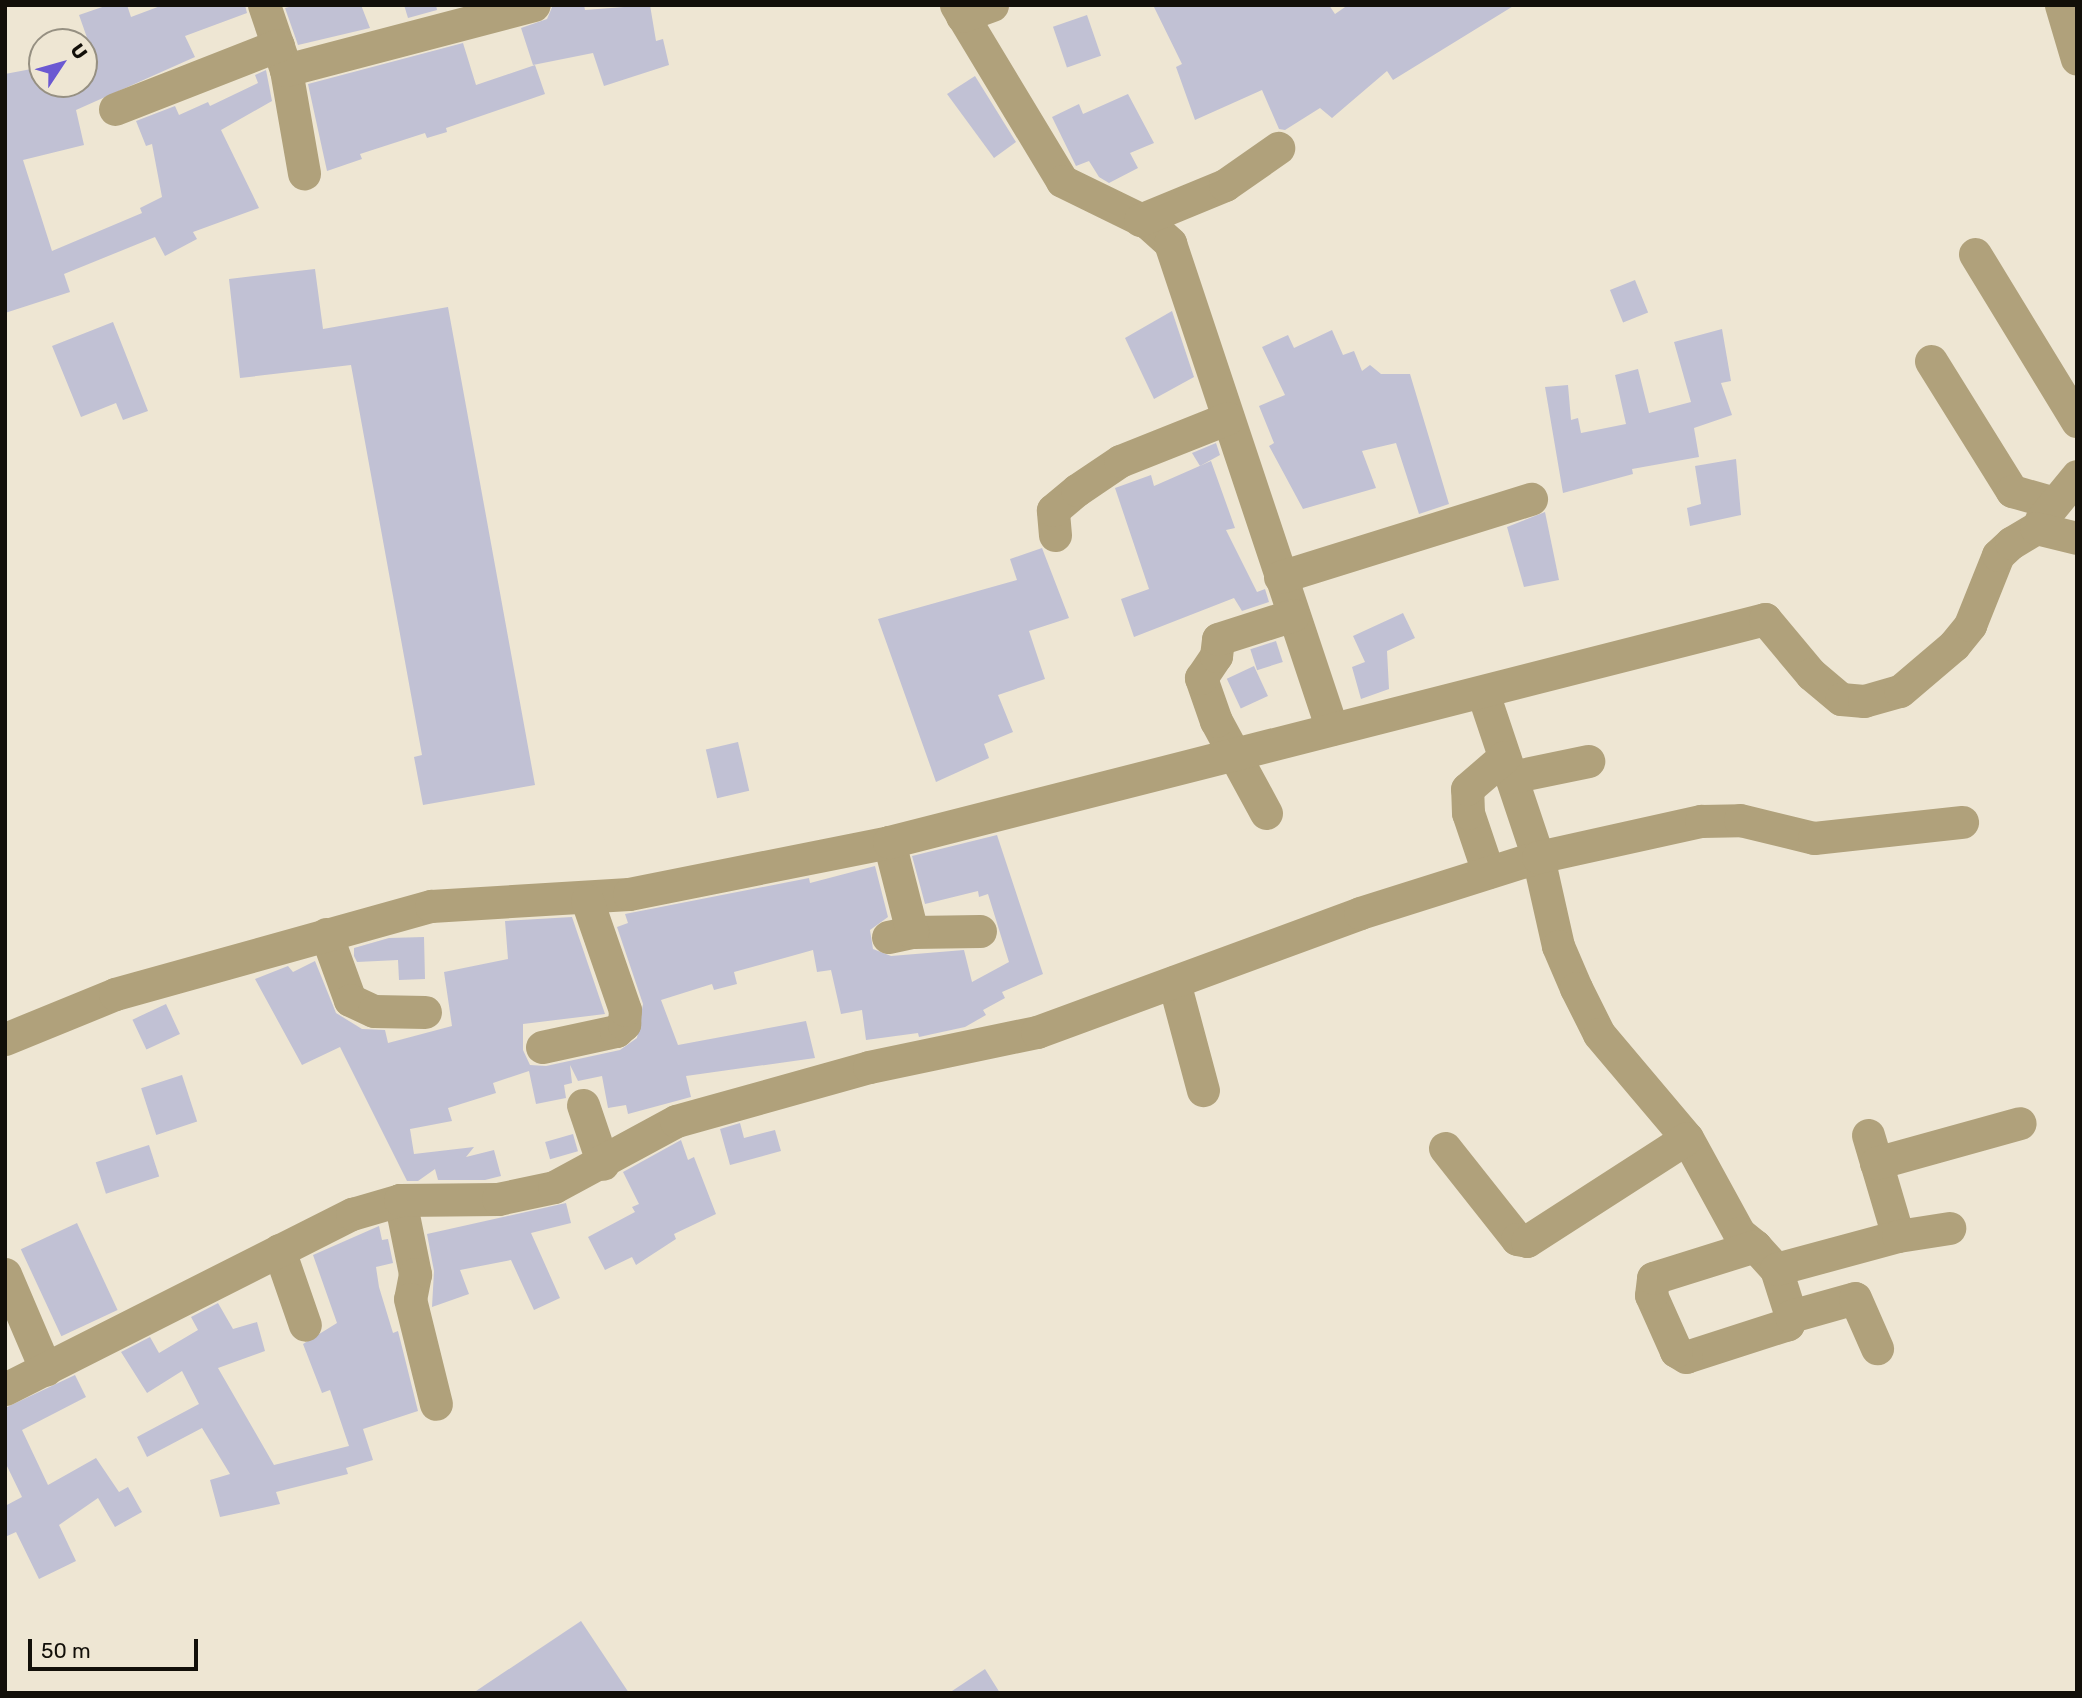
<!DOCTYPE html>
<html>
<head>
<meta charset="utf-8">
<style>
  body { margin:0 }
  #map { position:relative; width:2082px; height:1698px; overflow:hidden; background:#eee6d3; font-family:Rubik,sans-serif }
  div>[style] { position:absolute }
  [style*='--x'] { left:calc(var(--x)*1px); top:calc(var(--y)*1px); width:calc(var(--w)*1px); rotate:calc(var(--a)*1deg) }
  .building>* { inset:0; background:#c1c1d4; transform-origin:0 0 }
  .minor>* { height:33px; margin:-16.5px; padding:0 16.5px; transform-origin:16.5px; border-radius:16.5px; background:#b0a17b }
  span { translate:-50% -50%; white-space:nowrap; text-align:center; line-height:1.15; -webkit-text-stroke:7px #eee6d3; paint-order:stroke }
  .frame { position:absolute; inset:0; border:7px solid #120f09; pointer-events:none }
  .north { position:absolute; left:28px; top:28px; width:70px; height:70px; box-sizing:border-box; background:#eee6d3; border:2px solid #969082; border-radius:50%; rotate:54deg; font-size:19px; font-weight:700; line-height:28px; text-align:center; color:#120f09 }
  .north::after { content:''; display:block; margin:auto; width:24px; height:32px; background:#6b59d2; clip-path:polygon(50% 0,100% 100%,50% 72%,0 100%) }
  .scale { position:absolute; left:28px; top:1639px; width:170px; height:32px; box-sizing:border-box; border:4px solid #120f09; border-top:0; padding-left:9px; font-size:21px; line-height:24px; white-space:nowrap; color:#120f09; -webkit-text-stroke:5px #eee6d3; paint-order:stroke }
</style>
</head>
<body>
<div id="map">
  <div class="building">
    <i style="clip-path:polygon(108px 5px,127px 5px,131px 17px,163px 5px,245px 5px,247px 13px,185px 36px,195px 57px,76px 110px,84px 145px,23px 160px,52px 251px,142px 213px,140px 208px,162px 197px,152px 144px,146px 146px,136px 121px,175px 106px,179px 115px,208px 102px,210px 106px,258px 83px,255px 75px,266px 70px,272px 101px,221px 130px,259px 208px,193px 232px,197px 239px,165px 256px,155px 237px,64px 274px,70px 292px,5px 313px,5px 74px,42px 67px,42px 84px,84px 84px,84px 51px,91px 49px,79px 15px)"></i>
    <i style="clip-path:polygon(297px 5px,361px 5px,370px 28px,298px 45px,285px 8px)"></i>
    <i style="clip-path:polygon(404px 5px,436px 5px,437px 10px,408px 18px)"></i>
    <i style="clip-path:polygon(553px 5px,584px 5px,585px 10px,650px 5px,656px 41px,663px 39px,669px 65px,604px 86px,593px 53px,533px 65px,521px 28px,547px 19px)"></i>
    <i style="clip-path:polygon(1153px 5px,1329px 5px,1335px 14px,1348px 5px,1515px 5px,1393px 80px,1387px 71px,1332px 118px,1320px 108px,1285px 130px,1279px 129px,1262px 90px,1195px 120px,1176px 67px,1182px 64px)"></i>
    <i style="left:1087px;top:15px;width:43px;height:36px;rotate:71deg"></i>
    <i style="clip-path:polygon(463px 43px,476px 85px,535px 65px,545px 94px,446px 128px,447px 132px,427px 138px,425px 133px,360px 154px,362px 159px,327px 171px,308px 84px)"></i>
    <i style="clip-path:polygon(975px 76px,1016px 142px,994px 158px,947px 94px)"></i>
    <i style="clip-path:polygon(1128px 94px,1154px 143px,1130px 153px,1138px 168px,1109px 183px,1099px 177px,1089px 161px,1076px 166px,1052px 117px,1079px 104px,1083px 114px)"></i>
    <i style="clip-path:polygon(315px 269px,323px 329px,448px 307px,535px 785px,423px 805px,414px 757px,422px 755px,351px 365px,240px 378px,229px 279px)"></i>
    <i style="left:1635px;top:280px;width:35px;height:27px;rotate:68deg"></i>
    <i style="clip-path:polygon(1172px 311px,1194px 377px,1154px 399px,1125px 338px)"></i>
    <i style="clip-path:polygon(113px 322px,148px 411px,123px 420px,116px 403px,81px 417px,52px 346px)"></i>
    <i style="clip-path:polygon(1722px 329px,1731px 381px,1721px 383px,1732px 415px,1694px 428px,1699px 457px,1632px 469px,1633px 474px,1563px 493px,1545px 387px,1568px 385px,1571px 420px,1578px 418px,1581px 433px,1626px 424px,1615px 375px,1638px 369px,1649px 413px,1691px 402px,1674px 342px)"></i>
    <i style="clip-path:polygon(1332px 330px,1343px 355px,1354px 351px,1362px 371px,1370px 365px,1381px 374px,1410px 374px,1449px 504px,1419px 514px,1396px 443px,1362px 451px,1376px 488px,1303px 509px,1269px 446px,1274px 443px,1259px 406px,1285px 395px,1262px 347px,1288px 335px,1294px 348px)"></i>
    <i style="clip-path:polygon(1216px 443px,1220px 455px,1200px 466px,1192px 453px)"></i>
    <i style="clip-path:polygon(1736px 459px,1741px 515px,1690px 526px,1687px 508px,1701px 504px,1695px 466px)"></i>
    <i style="clip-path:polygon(1211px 461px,1235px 528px,1226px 530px,1257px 592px,1265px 589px,1269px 602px,1242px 611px,1234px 598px,1134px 637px,1121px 599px,1149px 589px,1115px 488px,1151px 475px,1154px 486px)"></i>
    <i style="clip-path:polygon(1545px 512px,1559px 580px,1524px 587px,1507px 527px)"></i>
    <i style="clip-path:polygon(1042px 548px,1069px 618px,1029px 631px,1045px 679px,998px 695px,1013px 732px,984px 744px,989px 758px,936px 782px,878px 619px,1017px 580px,1010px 559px)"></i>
    <i style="clip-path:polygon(1403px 613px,1415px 638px,1387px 651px,1389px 689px,1361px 699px,1352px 667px,1365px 662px,1353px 636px)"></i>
    <i style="left:1276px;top:641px;width:22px;height:27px;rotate:72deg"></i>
    <i style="left:1254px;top:666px;width:33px;height:30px;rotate:65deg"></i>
    <i style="left:738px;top:742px;width:50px;height:33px;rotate:77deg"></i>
    <i style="clip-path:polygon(997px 835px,1043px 974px,1002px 992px,1005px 998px,983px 1010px,986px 1015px,965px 1027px,919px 1037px,918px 1033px,866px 1040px,862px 1010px,841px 1014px,831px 970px,817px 972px,813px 950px,734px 972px,737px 984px,714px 990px,712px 984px,661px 1000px,678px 1045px,806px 1021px,815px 1058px,686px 1076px,691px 1097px,628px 1114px,626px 1105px,608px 1108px,602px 1076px,578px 1081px,570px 1065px,572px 1083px,564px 1085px,566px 1098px,536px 1104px,529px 1071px,493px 1083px,496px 1093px,448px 1108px,452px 1121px,410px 1129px,414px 1154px,474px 1147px,466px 1157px,494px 1150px,501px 1176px,485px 1180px,438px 1180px,435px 1169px,418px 1181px,407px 1181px,340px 1047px,302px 1065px,255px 979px,288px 966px,293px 972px,315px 961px,336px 1013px,362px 1029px,385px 1030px,388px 1043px,452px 1026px,444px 972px,508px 959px,505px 921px,572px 917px,605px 1014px,523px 1024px,523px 1050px,530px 1065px,546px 1066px,620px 1050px,637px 1038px,643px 1004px,617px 927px,628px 923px,625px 914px,809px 878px,810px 883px,875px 866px,888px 917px,870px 930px,873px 949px,891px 956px,964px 950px,972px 982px,1009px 962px,988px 894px,979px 897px,978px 891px,925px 904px,912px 856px)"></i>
    <i style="clip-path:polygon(424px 937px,425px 979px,399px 980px,398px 960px,357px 962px,354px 956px,354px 948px,389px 938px)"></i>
    <i style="left:166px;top:1004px;width:33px;height:37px;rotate:65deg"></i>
    <i style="left:182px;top:1075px;width:49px;height:43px;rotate:72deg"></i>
    <i style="clip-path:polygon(740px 1123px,744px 1138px,775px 1130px,781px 1151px,730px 1165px,720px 1129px)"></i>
    <i style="left:573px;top:1134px;width:18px;height:29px;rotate:74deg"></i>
    <i style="clip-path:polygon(681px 1140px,688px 1160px,694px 1157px,716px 1214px,674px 1234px,676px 1239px,636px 1265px,632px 1257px,605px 1270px,588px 1237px,635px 1212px,632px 1207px,639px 1204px,623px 1172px)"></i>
    <i style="left:149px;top:1145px;width:33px;height:56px;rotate:72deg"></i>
    <i style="clip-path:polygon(566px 1203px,571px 1223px,531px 1233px,560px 1298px,534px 1310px,511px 1260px,460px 1270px,469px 1294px,432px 1307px,434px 1271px,427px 1234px)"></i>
    <i style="left:77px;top:1223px;width:96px;height:62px;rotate:65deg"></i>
    <i style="clip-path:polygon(379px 1226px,382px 1240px,388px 1239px,393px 1263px,376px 1267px,379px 1287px,393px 1333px,398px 1331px,418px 1411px,363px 1429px,373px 1460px,346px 1468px,348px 1474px,276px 1492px,280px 1504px,220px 1517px,210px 1480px,230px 1474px,202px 1428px,147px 1457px,137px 1437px,199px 1404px,182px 1371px,147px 1393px,121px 1352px,150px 1337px,159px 1353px,198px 1330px,191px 1317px,218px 1303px,233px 1329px,257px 1322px,265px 1351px,218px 1368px,274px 1465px,349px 1446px,330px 1390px,322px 1393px,303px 1344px,337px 1323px,313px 1255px)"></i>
    <i style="clip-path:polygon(75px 1375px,86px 1397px,22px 1430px,48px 1485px,96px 1458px,119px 1492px,128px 1487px,142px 1512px,115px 1527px,98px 1498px,59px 1525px,76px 1561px,39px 1579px,16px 1532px,5px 1537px,5px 1506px,22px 1497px,5px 1462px,5px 1408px)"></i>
    <i style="clip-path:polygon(581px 1621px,629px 1693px,473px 1693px)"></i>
    <i style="clip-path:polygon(985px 1669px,1000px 1693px,949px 1693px)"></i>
  </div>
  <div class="minor">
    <i style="--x:264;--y:5;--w:69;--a:71.3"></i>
    <i style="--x:286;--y:70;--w:105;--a:80.1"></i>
    <i style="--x:956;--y:5;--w:205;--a:58.9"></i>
    <i style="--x:1062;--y:181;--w:96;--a:26"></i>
    <i style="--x:1148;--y:223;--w:30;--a:42"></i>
    <i style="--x:1170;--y:243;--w:512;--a:71.57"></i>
    <i style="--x:2061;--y:5;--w:56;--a:73.5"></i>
    <i style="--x:962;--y:16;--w:32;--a:-20"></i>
    <i style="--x:286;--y:70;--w:256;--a:-14.7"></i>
    <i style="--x:115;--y:109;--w:175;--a:-21.4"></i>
    <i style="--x:1140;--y:220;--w:92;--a:-22.4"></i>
    <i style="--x:1225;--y:185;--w:65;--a:-34.9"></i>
    <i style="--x:1975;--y:254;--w:196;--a:58.6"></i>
    <i style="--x:1931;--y:361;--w:153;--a:58.1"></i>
    <i style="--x:2012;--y:491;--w:41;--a:15.8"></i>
    <i style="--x:2041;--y:520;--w:57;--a:-50.7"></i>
    <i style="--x:1055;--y:535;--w:25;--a:-95"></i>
    <i style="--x:1053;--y:510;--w:31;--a:-40"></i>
    <i style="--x:1077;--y:490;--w:52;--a:-34"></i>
    <i style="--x:1120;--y:461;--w:116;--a:-21.7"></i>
    <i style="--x:1280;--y:577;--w:263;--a:-17.3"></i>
    <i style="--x:1483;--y:693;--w:173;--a:71.5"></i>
    <i style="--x:1538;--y:857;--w:91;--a:77.3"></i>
    <i style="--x:1558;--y:946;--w:46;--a:66.8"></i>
    <i style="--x:1576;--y:988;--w:51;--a:63.4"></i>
    <i style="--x:1599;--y:1034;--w:136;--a:49.8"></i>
    <i style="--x:1687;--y:1138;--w:108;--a:61.3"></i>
    <i style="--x:1739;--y:1233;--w:21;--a:39"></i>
    <i style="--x:1755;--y:1246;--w:31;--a:48"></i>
    <i style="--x:1776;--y:1269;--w:49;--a:72.3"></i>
    <i style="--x:1791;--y:1316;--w:9;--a:111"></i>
    <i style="--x:1788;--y:1324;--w:107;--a:162.1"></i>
    <i style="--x:1686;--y:1357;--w:12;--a:-149"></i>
    <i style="--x:1676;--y:1351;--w:61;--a:-114.1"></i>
    <i style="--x:1651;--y:1295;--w:17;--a:-83"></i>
    <i style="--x:1653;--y:1278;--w:107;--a:-17.4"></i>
    <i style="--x:1511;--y:777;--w:79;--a:-11.7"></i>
    <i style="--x:1266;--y:813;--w:105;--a:-118.5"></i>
    <i style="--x:1216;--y:721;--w:46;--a:-109.2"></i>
    <i style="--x:1201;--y:678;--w:27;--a:-56"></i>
    <i style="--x:1216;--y:656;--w:17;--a:-83"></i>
    <i style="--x:1218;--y:639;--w:79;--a:-17.7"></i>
    <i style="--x:1488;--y:872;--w:62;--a:-108.7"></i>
    <i style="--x:1468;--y:813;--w:24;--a:-92"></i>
    <i style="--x:1467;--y:789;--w:49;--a:-40.9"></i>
    <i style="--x:912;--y:932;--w:68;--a:-0.8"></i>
    <i style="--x:326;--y:934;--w:70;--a:70"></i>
    <i style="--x:350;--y:1000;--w:26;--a:25"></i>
    <i style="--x:374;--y:1011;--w:51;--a:1.1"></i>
    <i style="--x:888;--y:937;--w:25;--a:-12"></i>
    <i style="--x:912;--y:932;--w:93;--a:-104.3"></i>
    <i style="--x:1174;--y:982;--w:112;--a:75"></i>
    <i style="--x:5;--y:1039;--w:119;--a:-22.2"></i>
    <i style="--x:115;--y:994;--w:328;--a:-15.6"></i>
    <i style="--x:431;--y:906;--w:198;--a:-3.5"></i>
    <i style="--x:629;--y:894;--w:265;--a:-11.3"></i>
    <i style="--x:889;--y:842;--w:904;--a:-14.28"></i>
    <i style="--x:1765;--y:619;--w:72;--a:50.1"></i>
    <i style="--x:1811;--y:674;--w:39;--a:40"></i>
    <i style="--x:1841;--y:699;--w:23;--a:5"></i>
    <i style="--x:1864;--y:701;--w:37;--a:-16"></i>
    <i style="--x:1900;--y:691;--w:71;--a:-40.4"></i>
    <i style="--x:1954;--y:645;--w:26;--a:-51"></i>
    <i style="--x:1970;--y:625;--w:75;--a:-68.2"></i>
    <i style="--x:1998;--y:555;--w:18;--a:-43"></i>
    <i style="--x:2011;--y:543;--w:29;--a:-31"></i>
    <i style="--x:2036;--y:528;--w:42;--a:13.7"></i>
    <i style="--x:542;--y:1047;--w:76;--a:-12.2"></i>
    <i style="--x:616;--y:1031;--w:11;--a:-41"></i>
    <i style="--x:624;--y:1024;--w:14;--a:-86"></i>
    <i style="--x:625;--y:1010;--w:116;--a:-109.1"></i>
    <i style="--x:583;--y:1105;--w:62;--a:71.3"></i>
    <i style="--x:1868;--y:1135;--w:105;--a:73.5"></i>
    <i style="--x:1445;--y:1148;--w:116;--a:51.6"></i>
    <i style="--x:1517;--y:1239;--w:10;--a:11"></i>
    <i style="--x:1527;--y:1241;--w:190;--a:-32.8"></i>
    <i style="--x:1876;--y:1163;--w:149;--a:-15.5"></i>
    <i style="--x:400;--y:1200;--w:76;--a:78.5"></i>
    <i style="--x:415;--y:1274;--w:25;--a:101"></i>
    <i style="--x:410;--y:1299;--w:108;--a:76.1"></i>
    <i style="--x:279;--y:1250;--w:79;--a:70.9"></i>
    <i style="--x:1776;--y:1269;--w:126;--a:-15.1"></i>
    <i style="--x:1898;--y:1236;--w:52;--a:-8.9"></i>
    <i style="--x:5;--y:1274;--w:104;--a:66.9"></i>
    <i style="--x:1791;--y:1316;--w:66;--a:-15.7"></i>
    <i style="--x:1855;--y:1298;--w:55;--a:66.3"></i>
    <i style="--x:5;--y:1389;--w:389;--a:-26.8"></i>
    <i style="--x:352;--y:1214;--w:50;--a:-16.3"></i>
    <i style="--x:400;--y:1200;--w:98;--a:-0.6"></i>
    <i style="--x:498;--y:1199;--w:57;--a:-12.1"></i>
    <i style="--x:554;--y:1187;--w:139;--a:-28.4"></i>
    <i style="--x:676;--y:1121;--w:200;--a:-15.6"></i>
    <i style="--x:869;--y:1067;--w:172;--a:-11.8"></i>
    <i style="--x:1037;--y:1032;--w:344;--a:-20.2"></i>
    <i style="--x:1360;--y:913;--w:187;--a:-17.5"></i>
    <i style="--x:1538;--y:857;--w:167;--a:-12.5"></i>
    <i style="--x:1701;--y:821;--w:39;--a:-1"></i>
    <i style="--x:1740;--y:820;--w:76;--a:13.7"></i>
    <i style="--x:1814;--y:838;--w:149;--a:-6.2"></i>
  </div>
  <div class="frame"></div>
  <div class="north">U</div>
  <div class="scale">50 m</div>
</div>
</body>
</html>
